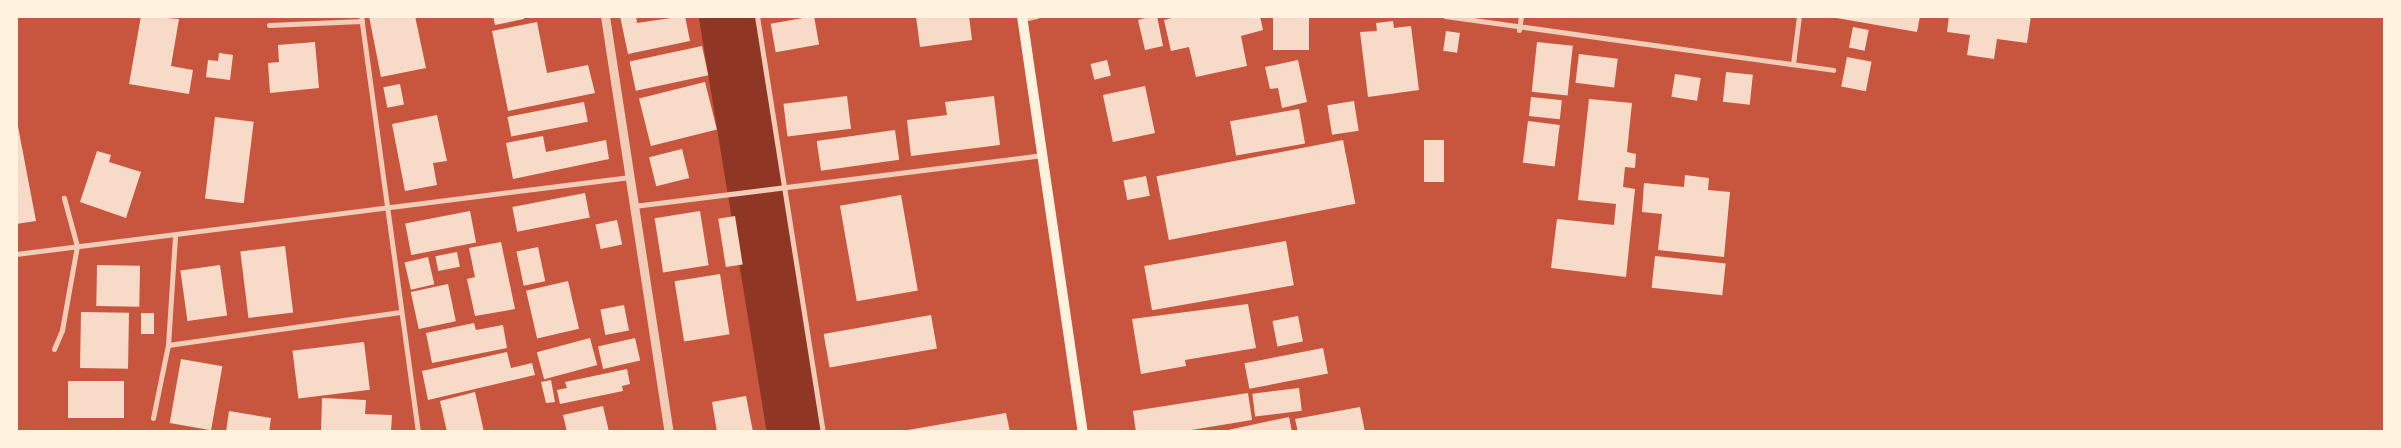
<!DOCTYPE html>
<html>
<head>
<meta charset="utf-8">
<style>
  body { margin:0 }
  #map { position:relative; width:2401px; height:448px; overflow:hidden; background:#c8553d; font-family:"Fira Sans",sans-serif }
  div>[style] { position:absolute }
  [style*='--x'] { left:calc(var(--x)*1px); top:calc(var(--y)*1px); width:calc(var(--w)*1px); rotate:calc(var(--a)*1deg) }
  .river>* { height:58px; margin:-29px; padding:0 29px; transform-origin:29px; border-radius:29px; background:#8f3625 }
  .building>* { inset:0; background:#f7dbc8; transform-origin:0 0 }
  .minor>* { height:5px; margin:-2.5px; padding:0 2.5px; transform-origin:2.5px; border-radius:2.5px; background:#f1ccb7 }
  .tertiary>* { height:9px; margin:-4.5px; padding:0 4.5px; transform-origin:4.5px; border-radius:4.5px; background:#f1ccb7 }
  .secondary>* { height:10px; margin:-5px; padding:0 5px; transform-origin:5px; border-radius:5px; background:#fff3e0 }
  span { translate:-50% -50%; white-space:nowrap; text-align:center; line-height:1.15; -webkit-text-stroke:4px #fff3e0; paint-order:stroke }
  .frame { position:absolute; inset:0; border:18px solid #fff3e0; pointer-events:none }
</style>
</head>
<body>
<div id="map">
  <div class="river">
    <i style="--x:728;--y:16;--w:422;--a:80.7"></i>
  </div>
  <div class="building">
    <i style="clip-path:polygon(141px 16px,179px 19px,171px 66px,193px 70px,189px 94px,129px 84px)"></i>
    <i style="clip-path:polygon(369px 16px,415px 16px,426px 68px,381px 77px)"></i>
    <i style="clip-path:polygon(493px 16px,523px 16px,524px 19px,495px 25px)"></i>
    <i style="clip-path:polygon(620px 16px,636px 16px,637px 23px,685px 16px,690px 41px,628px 54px)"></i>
    <i style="left:814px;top:16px;width:29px;height:44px;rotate:80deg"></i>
    <i style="clip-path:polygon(916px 16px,969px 16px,972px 40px,920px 47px)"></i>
    <i style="clip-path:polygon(1153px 16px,1157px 16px,1163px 46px,1145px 50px,1138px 20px)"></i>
    <i style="clip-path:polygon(1180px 16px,1260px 16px,1263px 30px,1241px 36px,1247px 66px,1196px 77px,1189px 47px,1171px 51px,1164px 20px)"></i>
    <i style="left:1273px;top:16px;width:36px;height:34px"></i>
    <i style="clip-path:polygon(1825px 16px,1920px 16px,1917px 32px)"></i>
    <i style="clip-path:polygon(1949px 16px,2031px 16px,2027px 43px,1997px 39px,1994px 59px,1967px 55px,1970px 35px,1947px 32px)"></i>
    <i style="clip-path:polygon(1393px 21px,1394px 28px,1411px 26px,1419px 90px,1368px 97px,1360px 32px,1377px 31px,1376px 23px)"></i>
    <i style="clip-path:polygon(537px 22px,547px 73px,588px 65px,595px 93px,508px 111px,492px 31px)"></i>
    <i style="left:1853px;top:27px;width:16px;height:21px;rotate:11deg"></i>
    <i style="left:1446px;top:31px;width:14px;height:20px;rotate:8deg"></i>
    <i style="clip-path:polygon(315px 42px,319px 88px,270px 93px,268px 63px,279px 62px,278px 45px)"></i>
    <i style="left:1537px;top:42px;width:36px;height:50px;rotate:6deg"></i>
    <i style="left:702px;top:46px;width:30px;height:74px;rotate:78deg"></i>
    <i style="clip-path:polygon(219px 53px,233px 55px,230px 80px,206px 77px,208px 60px,218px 61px)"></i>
    <i style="left:1579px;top:54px;width:39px;height:29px;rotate:7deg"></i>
    <i style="left:1847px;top:57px;width:25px;height:30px;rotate:11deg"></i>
    <i style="left:1107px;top:60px;width:16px;height:17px;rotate:76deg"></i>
    <i style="clip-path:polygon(1298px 60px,1307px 102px,1282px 108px,1278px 88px,1270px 89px,1265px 67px)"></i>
    <i style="left:1726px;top:72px;width:27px;height:30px;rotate:6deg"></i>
    <i style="left:1675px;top:74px;width:26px;height:23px;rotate:9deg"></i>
    <i style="left:705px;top:82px;width:49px;height:68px;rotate:76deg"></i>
    <i style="left:400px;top:84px;width:21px;height:17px;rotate:79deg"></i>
    <i style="left:1145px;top:86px;width:48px;height:43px;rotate:78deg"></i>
    <i style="left:847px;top:96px;width:33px;height:64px;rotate:83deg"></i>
    <i style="clip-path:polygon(994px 96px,1000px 145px,911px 156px,907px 120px,947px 115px,945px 102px)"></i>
    <i style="left:1531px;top:97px;width:31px;height:19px;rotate:6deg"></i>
    <i style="clip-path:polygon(1589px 99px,1632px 103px,1627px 152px,1636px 154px,1635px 168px,1625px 167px,1623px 187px,1635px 189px,1626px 277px,1551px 268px,1557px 219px,1614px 225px,1616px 204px,1578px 200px)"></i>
    <i style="left:1354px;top:101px;width:30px;height:27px;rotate:81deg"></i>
    <i style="left:584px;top:102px;width:20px;height:78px;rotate:79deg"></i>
    <i style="left:1299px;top:109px;width:35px;height:70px;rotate:80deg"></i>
    <i style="clip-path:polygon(437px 115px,447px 161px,433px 163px,437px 185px,405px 191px,392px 124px)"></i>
    <i style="clip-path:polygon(16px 116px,36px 221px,16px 224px)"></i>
    <i style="left:215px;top:117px;width:39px;height:82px;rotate:7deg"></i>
    <i style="left:1528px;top:121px;width:32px;height:42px;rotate:7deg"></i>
    <i style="left:895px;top:130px;width:30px;height:79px;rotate:82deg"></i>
    <i style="clip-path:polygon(543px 136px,546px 152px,606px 140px,609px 159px,513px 179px,506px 143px)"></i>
    <i style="left:1343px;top:140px;width:65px;height:190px;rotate:79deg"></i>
    <i style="left:1424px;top:140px;width:20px;height:42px"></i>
    <i style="left:682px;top:149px;width:30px;height:34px;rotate:76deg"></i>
    <i style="clip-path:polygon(97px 151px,111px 155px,109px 162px,141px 172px,126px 218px,80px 202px)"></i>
    <i style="clip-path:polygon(1685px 175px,1709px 178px,1708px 190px,1730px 192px,1724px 257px,1658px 250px,1662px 214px,1642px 212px,1644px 183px,1684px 187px)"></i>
    <i style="left:1146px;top:176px;width:20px;height:23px;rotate:79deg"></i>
    <i style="left:585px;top:193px;width:25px;height:74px;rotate:79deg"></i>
    <i style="left:901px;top:195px;width:97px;height:62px;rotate:80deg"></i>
    <i style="left:470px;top:211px;width:32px;height:66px;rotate:79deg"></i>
    <i style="left:700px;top:211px;width:55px;height:46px;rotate:81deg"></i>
    <i style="left:735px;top:216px;width:49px;height:17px;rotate:81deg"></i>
    <i style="left:617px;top:220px;width:25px;height:22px;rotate:78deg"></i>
    <i style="left:1286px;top:241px;width:45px;height:144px;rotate:80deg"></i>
    <i style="clip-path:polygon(501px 242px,515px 309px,475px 316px,467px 279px,475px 277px,469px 248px)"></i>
    <i style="left:285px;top:246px;width:67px;height:45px;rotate:83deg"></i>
    <i style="left:538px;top:247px;width:35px;height:22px;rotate:78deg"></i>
    <i style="left:457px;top:252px;width:15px;height:22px;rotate:79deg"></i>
    <i style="left:1655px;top:256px;width:71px;height:32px;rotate:6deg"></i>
    <i style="left:428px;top:257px;width:28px;height:24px;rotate:77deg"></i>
    <i style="left:97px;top:265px;width:43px;height:41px;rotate:1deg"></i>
    <i style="left:220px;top:265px;width:51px;height:40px;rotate:82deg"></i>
    <i style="left:720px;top:274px;width:61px;height:46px;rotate:81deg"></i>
    <i style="left:568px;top:281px;width:49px;height:43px;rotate:77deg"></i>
    <i style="left:448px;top:284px;width:38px;height:38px;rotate:78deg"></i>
    <i style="clip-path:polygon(1248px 304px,1256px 348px,1185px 360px,1186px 366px,1141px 374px,1132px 319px)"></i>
    <i style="left:624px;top:305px;width:26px;height:24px;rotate:79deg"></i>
    <i style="left:81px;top:312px;width:48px;height:56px;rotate:1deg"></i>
    <i style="left:141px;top:313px;width:13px;height:21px"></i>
    <i style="left:931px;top:315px;width:34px;height:109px;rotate:80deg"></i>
    <i style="left:1298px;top:316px;width:26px;height:26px;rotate:79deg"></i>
    <i style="clip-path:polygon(474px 323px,476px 330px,503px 325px,507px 348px,432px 363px,426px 333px)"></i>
    <i style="left:590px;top:338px;width:28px;height:55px;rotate:75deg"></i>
    <i style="left:635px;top:338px;width:23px;height:38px;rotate:77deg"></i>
    <i style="left:364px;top:342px;width:48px;height:72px;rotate:83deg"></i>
    <i style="left:1323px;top:348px;width:26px;height:80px;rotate:79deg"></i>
    <i style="clip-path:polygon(507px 352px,511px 368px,532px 363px,535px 375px,428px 400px,422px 371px)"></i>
    <i style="left:181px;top:359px;width:42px;height:65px;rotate:10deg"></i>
    <i style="clip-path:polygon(627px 369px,630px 384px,622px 386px,623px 391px,560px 404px,557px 390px,567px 388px,565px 382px)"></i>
    <i style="clip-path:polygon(551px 380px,555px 402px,546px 403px,541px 382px)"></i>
    <i style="left:68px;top:381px;width:56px;height:37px"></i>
    <i style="left:1299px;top:388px;width:23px;height:47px;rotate:83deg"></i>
    <i style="clip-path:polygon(475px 392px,484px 432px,447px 432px,440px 401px)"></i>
    <i style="clip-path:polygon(1248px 393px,1252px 420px,1179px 432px,1136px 432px,1133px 411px)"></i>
    <i style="clip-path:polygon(746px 396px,753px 432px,717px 432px,712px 402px)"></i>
    <i style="clip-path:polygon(322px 398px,366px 400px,365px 414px,392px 415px,391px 432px,321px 432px)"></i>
    <i style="clip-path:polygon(603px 406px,609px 432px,567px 432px,563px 415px)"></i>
    <i style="clip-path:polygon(1360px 407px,1365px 432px,1298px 432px,1295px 419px)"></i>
    <i style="clip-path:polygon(229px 411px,271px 418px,269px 432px,226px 432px)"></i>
    <i style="clip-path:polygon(1006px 413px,1010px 432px,902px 432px,902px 431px)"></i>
    <i style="clip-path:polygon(1289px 417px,1292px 432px,1229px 432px,1228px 430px)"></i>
  </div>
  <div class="minor">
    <i style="--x:361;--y:16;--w:420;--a:82.2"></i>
    <i style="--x:757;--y:16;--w:421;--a:81"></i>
    <i style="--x:1445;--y:16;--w:392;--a:7.9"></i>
    <i style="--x:1023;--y:19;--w:14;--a:-12"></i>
    <i style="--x:269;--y:25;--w:93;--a:-2.5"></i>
    <i style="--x:1519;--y:30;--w:14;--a:-82"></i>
    <i style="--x:1793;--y:64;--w:48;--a:-82.9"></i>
    <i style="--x:634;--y:206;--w:412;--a:-7.1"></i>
    <i style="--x:16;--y:254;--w:619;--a:-7.15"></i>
    <i style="--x:168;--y:345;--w:233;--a:-8.1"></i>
    <i style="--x:54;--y:349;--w:21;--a:-67"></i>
    <i style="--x:62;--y:330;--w:85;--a:-79.9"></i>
    <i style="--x:77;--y:246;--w:50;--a:-105.2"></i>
    <i style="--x:153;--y:418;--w:75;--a:-78.4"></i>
    <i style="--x:168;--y:345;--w:109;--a:-86.3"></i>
  </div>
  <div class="tertiary">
    <i style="--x:605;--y:16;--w:421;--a:81.3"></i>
  </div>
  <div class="secondary">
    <i style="--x:1022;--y:16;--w:420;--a:81.7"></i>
  </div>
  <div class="frame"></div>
</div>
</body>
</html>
